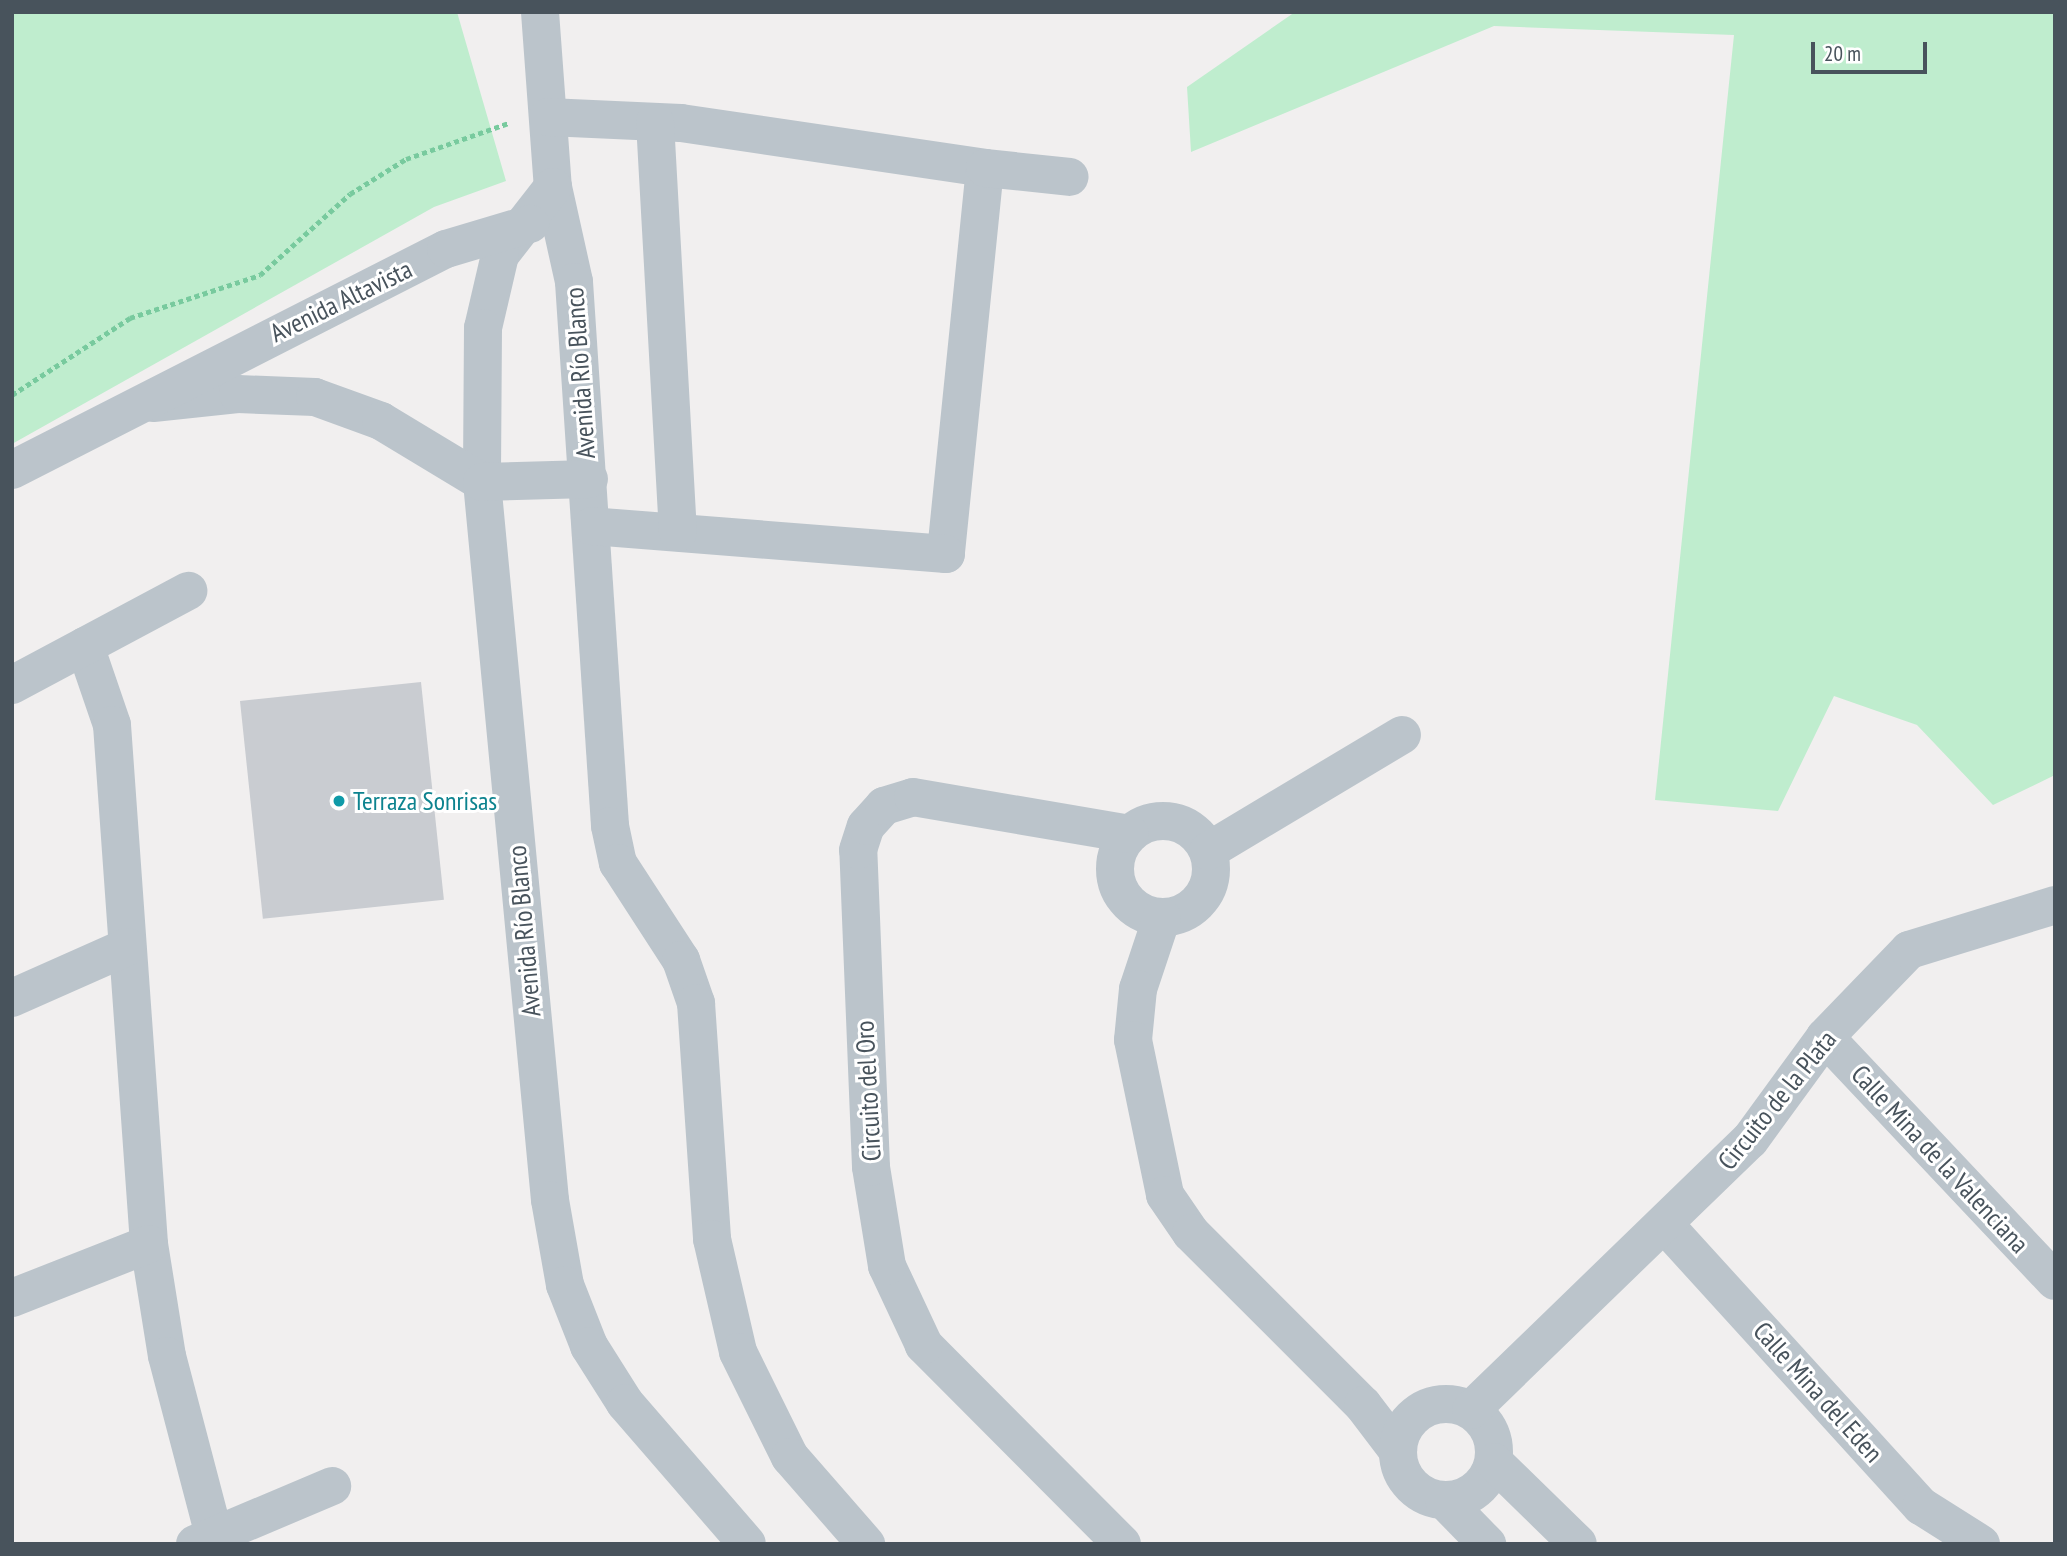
<!DOCTYPE html>
<html>
<head>
<meta charset="utf-8">
<style>
  body { margin:0 }
  #map { position:relative; width:2067px; height:1556px; overflow:hidden; background:#f1efef; font-family:"PT Sans Narrow",sans-serif }
  div>[style] { position:absolute }
  [style*='--x'] { left:calc(var(--x)*1px); top:calc(var(--y)*1px); width:calc(var(--w)*1px); rotate:calc(var(--a)*1deg) }
  .green>* { inset:0; background:#bfedce }
  .building>* { inset:0; background:#c9ccd1; transform-origin:0 0 }
  .path>* { height:4.5px; margin-top:-2.25px; transform-origin:0; background:repeating-linear-gradient(90deg,#78ca9e 0 5px,transparent 0 8.5px) }
  .minor>* { height:38px; margin:-19px; padding:0 19px; transform-origin:19px; border-radius:19px; background:#bbc4cb }
  .minor>.ring { margin:-19px; padding:0; box-sizing:content-box; background:none; border:38px solid #bbc4cb; border-radius:50% }
  .dots>* { width:19px; height:19px; translate:-50% -50%; box-sizing:border-box; border:4px solid #fff; border-radius:50% }
  span { translate:-50% -50%; white-space:nowrap; text-align:center; line-height:1.15; -webkit-text-stroke:6px #fff; paint-order:stroke }
  .street-label { font-size:26px; color:#48535c }
  .culture-label { font-size:26px; color:#0d838f }
  .left { translate:0 -50%; text-align:left }
  .frame { position:absolute; inset:0; border:14px solid #48535c; pointer-events:none }
  .scale { position:absolute; left:1811px; top:42px; width:116px; height:32px; box-sizing:border-box; border:4px solid #48535c; border-top:0; padding-left:9px; font-size:21px; line-height:24px; white-space:nowrap; color:#48535c; -webkit-text-stroke:5px #fff; paint-order:stroke }
</style>
</head>
<body>
<div id="map">
  <div class="green">
    <i style="clip-path:polygon(12px 12px,457px 12px,506px 181px,434px 207px,12px 444px)"></i>
    <i style="clip-path:polygon(1295px 12px,2055px 12px,2055px 775px,1993px 805px,1917px 725px,1834px 696px,1778px 811px,1655px 800px,1734px 35px,1494px 26px,1191px 152px,1187px 87px)"></i>
  </div>
  <div class="building">
    <i style="left:421px;top:682px;width:219px;height:182px;rotate:84deg"></i>
  </div>
  <div class="path">
    <i style="--x:12;--y:395;--w:141;--a:-33.1"></i>
    <i style="--x:130;--y:318;--w:137;--a:-18.3"></i>
    <i style="--x:260;--y:275;--w:121;--a:-42"></i>
    <i style="--x:350;--y:194;--w:66;--a:-32"></i>
    <i style="--x:406;--y:159;--w:109;--a:-19.3"></i>
  </div>
  <div class="minor">
    <i style="--x:540;--y:12;--w:175;--a:85.8"></i>
    <i style="--x:553;--y:187;--w:97;--a:77.5"></i>
    <i style="--x:574;--y:282;--w:545;--a:86.21"></i>
    <i style="--x:610;--y:826;--w:38;--a:78"></i>
    <i style="--x:618;--y:863;--w:116;--a:57"></i>
    <i style="--x:681;--y:960;--w:46;--a:70.8"></i>
    <i style="--x:696;--y:1003;--w:237;--a:86.1"></i>
    <i style="--x:712;--y:1239;--w:116;--a:77"></i>
    <i style="--x:738;--y:1352;--w:117;--a:63.7"></i>
    <i style="--x:790;--y:1457;--w:116;--a:48.9"></i>
    <i style="--x:548;--y:117;--w:133;--a:2.6"></i>
    <i style="--x:681;--y:123;--w:307;--a:8.4"></i>
    <i style="--x:985;--y:168;--w:388;--a:95.8"></i>
    <i style="--x:946;--y:554;--w:355;--a:-175.5"></i>
    <i style="--x:655;--y:122;--w:411;--a:86.8"></i>
    <i style="--x:985;--y:168;--w:85;--a:6"></i>
    <i style="--x:553;--y:187;--w:86;--a:127.9"></i>
    <i style="--x:500;--y:255;--w:75;--a:103.1"></i>
    <i style="--x:483;--y:328;--w:154;--a:90.4"></i>
    <i style="--x:482;--y:482;--w:721;--a:84.59"></i>
    <i style="--x:550;--y:1200;--w:86;--a:80"></i>
    <i style="--x:565;--y:1285;--w:66;--a:68.5"></i>
    <i style="--x:589;--y:1346;--w:67;--a:57.7"></i>
    <i style="--x:625;--y:1403;--w:186;--a:49.1"></i>
    <i style="--x:153;--y:403;--w:85;--a:-6"></i>
    <i style="--x:238;--y:394;--w:77;--a:2.2"></i>
    <i style="--x:315;--y:397;--w:70;--a:20"></i>
    <i style="--x:381;--y:421;--w:118;--a:31.1"></i>
    <i style="--x:482;--y:482;--w:107;--a:-1.6"></i>
    <i style="--x:12;--y:470;--w:487;--a:-27"></i>
    <i style="--x:446;--y:249;--w:88;--a:-16.6"></i>
    <i style="--x:85;--y:646;--w:83;--a:71.1"></i>
    <i style="--x:112;--y:725;--w:520;--a:85.92"></i>
    <i style="--x:149;--y:1244;--w:113;--a:80.9"></i>
    <i style="--x:167;--y:1356;--w:185;--a:75.3"></i>
    <i style="--x:12;--y:685;--w:200;--a:-28.1"></i>
    <i class="ring" style="left:1115px;top:821px;width:58px;height:58px"></i>
    <i style="--x:1208;--y:851;--w:226;--a:-30.9"></i>
    <i style="--x:1162;--y:917;--w:76;--a:108.4"></i>
    <i style="--x:1138;--y:989;--w:51;--a:95.6"></i>
    <i style="--x:1133;--y:1040;--w:158;--a:78.3"></i>
    <i style="--x:1165;--y:1195;--w:46;--a:55.6"></i>
    <i style="--x:1191;--y:1233;--w:243;--a:45"></i>
    <i style="--x:1363;--y:1405;--w:58;--a:52.7"></i>
    <i style="--x:12;--y:998;--w:126;--a:-23.9"></i>
    <i style="--x:1825;--y:1037;--w:335;--a:46.7"></i>
    <i style="--x:1666;--y:1226;--w:379;--a:47.7"></i>
    <i style="--x:1921;--y:1506;--w:71;--a:32.3"></i>
    <i style="--x:12;--y:1298;--w:147;--a:-21.5"></i>
    <i class="ring" style="left:1398px;top:1404px;width:58px;height:58px"></i>
    <i style="--x:1471;--y:1410;--w:388;--a:-44.1"></i>
    <i style="--x:1750;--y:1140;--w:127;--a:-53.9"></i>
    <i style="--x:1825;--y:1037;--w:121;--a:-46"></i>
    <i style="--x:1909;--y:950;--w:153;--a:-17.1"></i>
    <i style="--x:1494;--y:1462;--w:117;--a:44.3"></i>
    <i style="--x:1444;--y:1500;--w:62;--a:45.7"></i>
    <i style="--x:195;--y:1544;--w:149;--a:-22.9"></i>
    <i style="--x:1122;--y:1544;--w:281;--a:-134.9"></i>
    <i style="--x:924;--y:1345;--w:87;--a:-115.1"></i>
    <i style="--x:887;--y:1266;--w:100;--a:-99.2"></i>
    <i style="--x:871;--y:1167;--w:317;--a:-92.3"></i>
    <i style="--x:858;--y:850;--w:25;--a:-72"></i>
    <i style="--x:866;--y:826;--w:27;--a:-48"></i>
    <i style="--x:884;--y:806;--w:30;--a:-17"></i>
    <i style="--x:913;--y:797;--w:220;--a:9.7"></i>
  </div>
  <div class="dots">
    <i style="left:339px;top:801px;background:#0f9aa8"></i>
  </div>
  <div class="street-label">
    <span style="left:341px;top:301px;rotate:-26deg">Avenida Altavista</span>
    <span style="left:580px;top:373px;rotate:-94deg">Avenida Río Blanco</span>
    <span style="left:524px;top:931px;rotate:-95deg">Avenida Río Blanco</span>
    <span style="left:868px;top:1091px;rotate:-93deg">Circuito del Oro</span>
    <span style="left:1777px;top:1100px;rotate:-51deg">Circuito de la Plata</span>
    <span style="left:1940px;top:1159px;rotate:47deg">Calle Mina de la Valenciana</span>
    <span style="left:1818px;top:1392px;rotate:48deg">Calle Mina del Eden</span>
  </div>
  <div class="culture-label">
    <span class="left" style="left:353px;top:801px">Terraza Sonrisas</span>
  </div>
  <div class="frame"></div>
  <div class="scale">20 m</div>
</div>
</body>
</html>
